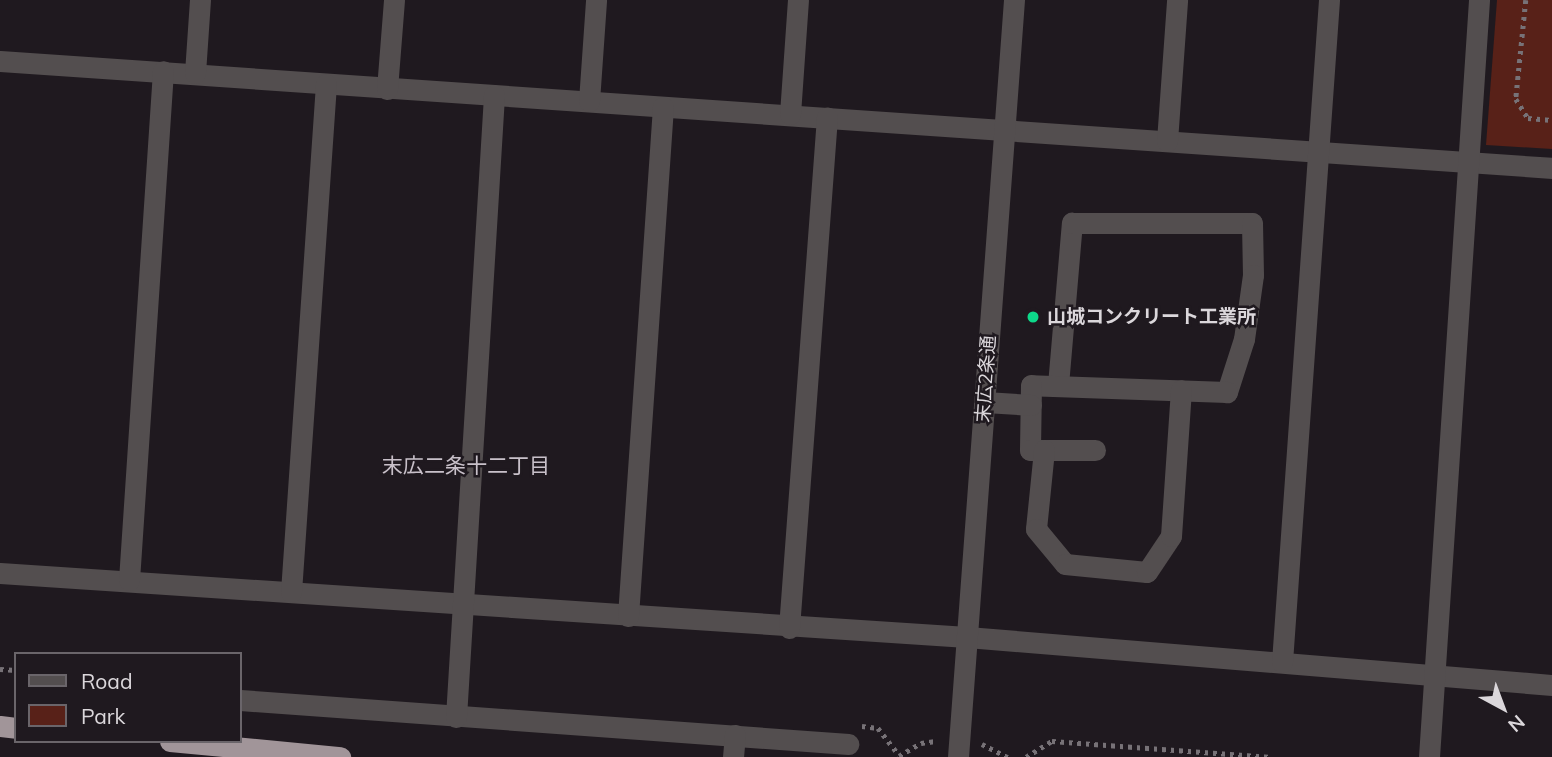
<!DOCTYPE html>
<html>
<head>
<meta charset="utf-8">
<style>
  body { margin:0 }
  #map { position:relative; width:1552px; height:757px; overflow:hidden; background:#1f191f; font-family:Mulish,"Noto Sans JP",sans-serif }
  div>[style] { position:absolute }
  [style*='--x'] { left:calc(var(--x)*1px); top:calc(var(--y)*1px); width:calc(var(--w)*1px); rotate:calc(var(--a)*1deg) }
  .green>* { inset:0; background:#582118 }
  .path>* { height:4.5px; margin-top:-2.25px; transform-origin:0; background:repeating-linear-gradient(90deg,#777277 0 3.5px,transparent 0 8.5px) }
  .minor>* { height:21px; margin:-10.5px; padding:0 10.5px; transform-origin:10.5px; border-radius:10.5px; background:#534e4f }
  .highway>* { height:21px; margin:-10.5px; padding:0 10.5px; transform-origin:10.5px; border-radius:10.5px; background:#a19599 }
  .dots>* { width:19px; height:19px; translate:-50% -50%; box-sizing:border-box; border:4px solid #1f191f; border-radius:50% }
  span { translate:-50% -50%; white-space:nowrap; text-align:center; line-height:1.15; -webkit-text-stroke:5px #1f191f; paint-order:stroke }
  .poi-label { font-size:19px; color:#dbd7db; font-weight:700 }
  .left { translate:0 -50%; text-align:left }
  .street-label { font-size:19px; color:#dbd7db }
  .neighbourhood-label { font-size:21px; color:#c8c0c9 }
  .legend { position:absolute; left:14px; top:652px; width:228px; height:91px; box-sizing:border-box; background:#1f191f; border:2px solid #6a656a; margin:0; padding:9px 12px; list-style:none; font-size:21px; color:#dbd7db }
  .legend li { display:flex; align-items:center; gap:14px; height:35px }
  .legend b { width:35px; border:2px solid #6a656a }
  .north { position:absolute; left:1468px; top:673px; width:70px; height:70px; -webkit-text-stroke:5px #1f191f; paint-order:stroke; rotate:139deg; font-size:19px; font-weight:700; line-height:28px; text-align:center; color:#dbd7db }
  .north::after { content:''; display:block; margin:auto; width:24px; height:32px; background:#dbd7db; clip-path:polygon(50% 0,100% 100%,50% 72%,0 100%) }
</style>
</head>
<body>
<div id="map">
  <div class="green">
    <i style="clip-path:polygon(1497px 0,1552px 0,1552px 149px,1486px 145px)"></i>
  </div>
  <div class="path">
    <i style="--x:1526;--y:0;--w:100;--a:95.8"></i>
    <i style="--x:1516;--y:99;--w:22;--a:58"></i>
    <i style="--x:1528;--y:118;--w:24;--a:5"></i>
    <i style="--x:0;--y:669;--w:16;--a:4"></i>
    <i style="--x:862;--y:726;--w:16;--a:7"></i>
    <i style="--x:878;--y:728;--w:34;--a:52"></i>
    <i style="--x:982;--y:744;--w:29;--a:27"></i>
    <i style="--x:899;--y:756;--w:26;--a:-31"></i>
    <i style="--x:921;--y:743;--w:15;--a:-8"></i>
    <i style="--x:1026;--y:757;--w:31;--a:-32"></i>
    <i style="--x:1052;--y:741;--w:220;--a:4.2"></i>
  </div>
  <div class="minor">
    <i style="--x:0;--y:61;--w:1556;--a:3.94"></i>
    <i style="--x:195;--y:73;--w:73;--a:-86.1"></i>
    <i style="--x:387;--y:89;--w:89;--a:-85.5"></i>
    <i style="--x:589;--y:101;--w:101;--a:-86"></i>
    <i style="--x:790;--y:114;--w:114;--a:-86"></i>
    <i style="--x:1167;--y:141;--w:141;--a:-85.9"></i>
    <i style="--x:1058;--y:385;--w:163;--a:-85.1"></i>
    <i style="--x:1072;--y:223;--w:180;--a:0"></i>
    <i style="--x:1252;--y:223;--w:52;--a:88.9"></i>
    <i style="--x:1253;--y:275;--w:65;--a:98"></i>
    <i style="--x:1244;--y:339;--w:56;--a:107.8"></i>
    <i style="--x:1227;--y:392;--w:196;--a:-178"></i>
    <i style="--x:1031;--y:385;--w:65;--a:90.9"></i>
    <i style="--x:1030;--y:450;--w:65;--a:0"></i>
    <i style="--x:985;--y:402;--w:46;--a:3.7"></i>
    <i style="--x:1044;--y:450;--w:79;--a:95.8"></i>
    <i style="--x:1036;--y:529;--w:45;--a:50.4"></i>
    <i style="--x:1065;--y:564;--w:82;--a:5.6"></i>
    <i style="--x:1147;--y:572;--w:43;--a:-56.3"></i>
    <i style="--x:1171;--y:536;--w:146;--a:-86.1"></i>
    <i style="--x:0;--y:573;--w:969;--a:3.79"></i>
    <i style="--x:967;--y:637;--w:587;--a:4.69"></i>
    <i style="--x:129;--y:580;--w:510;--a:-86.18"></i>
    <i style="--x:291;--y:592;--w:509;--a:-86.06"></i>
    <i style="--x:628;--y:616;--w:510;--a:-86.07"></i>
    <i style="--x:789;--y:628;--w:512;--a:-85.75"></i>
    <i style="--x:1282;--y:662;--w:664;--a:-85.94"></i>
    <i style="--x:240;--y:700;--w:610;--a:4.14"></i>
    <i style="--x:456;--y:717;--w:623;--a:-86.5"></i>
    <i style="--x:733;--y:757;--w:22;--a:-85"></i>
    <i style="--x:958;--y:757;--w:759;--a:-85.77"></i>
    <i style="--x:1429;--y:757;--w:759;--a:-86.22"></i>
  </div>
  <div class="highway">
    <i style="--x:0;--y:726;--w:16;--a:7"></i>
    <i style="--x:170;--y:741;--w:171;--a:5.4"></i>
  </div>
  <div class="dots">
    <i style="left:1033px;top:317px;background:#0dd98a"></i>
  </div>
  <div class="poi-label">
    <span class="left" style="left:1047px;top:317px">山城コンクリート工業所</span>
  </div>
  <div class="street-label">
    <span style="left:986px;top:379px;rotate:-86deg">末広2条通</span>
  </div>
  <div class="neighbourhood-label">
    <span style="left:466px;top:465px">末広二条十二丁目</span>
  </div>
  <ul class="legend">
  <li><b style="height:9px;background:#534e4f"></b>Road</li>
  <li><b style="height:19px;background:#582118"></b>Park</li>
  </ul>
  <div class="north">N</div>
</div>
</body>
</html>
